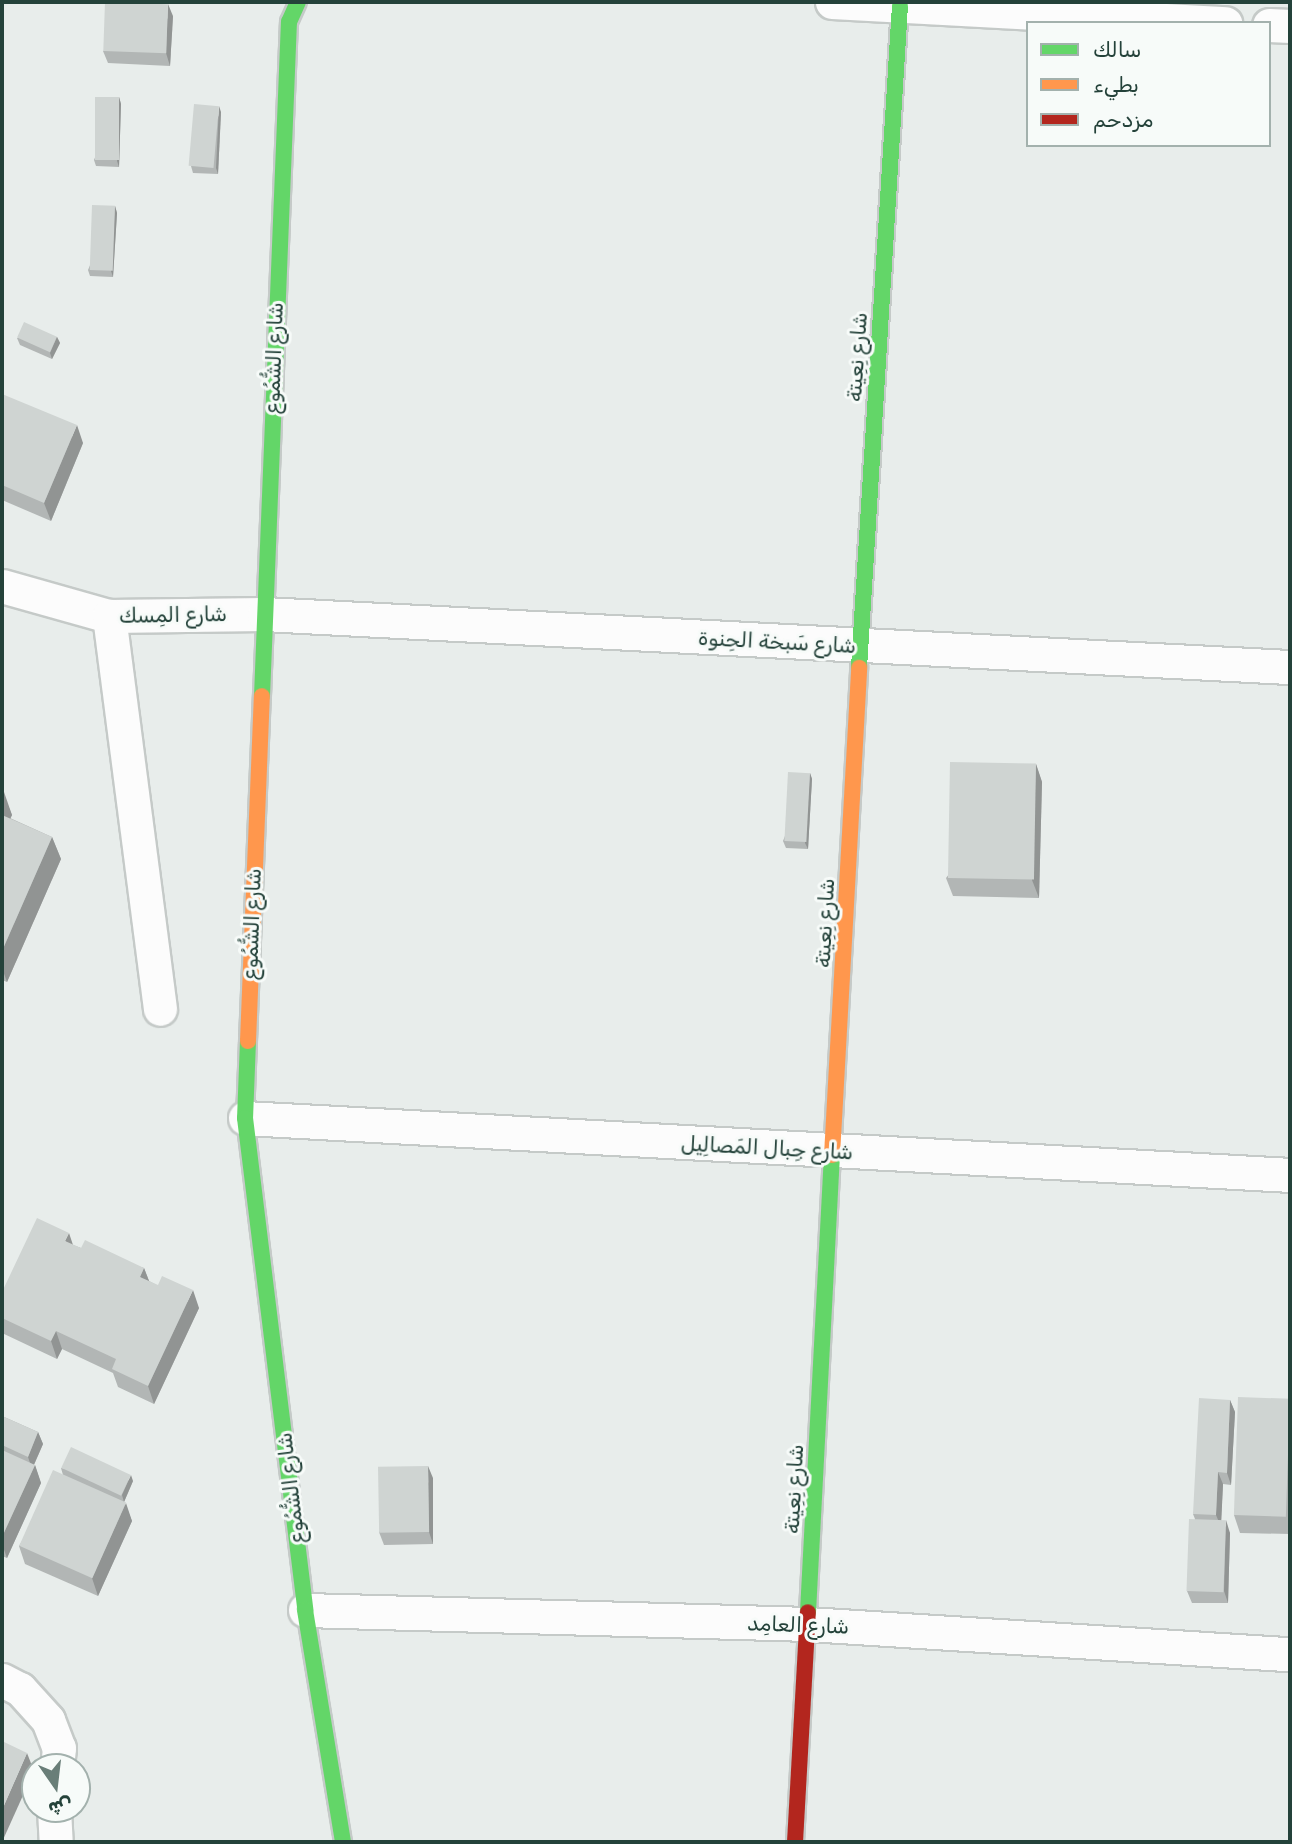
<!DOCTYPE html>
<html>
<head>
<meta charset="utf-8">
<style>
  body { margin:0 }
  #map { position:relative; width:1292px; height:1844px; overflow:hidden; background:#e8edeb; font-family:Rubik,"Noto Sans Arabic",sans-serif }
  div>[style] { position:absolute }
  [style*='--x'] { left:calc(var(--x)*1px); top:calc(var(--y)*1px); width:calc(var(--w)*1px); rotate:calc(var(--a)*1deg) }
  .roads { filter:drop-shadow(2px 0 #c5cac8) drop-shadow(-2px 0 #c5cac8) drop-shadow(0 2px #c5cac8) drop-shadow(0 -2px #c5cac8) }
  .street>* { height:33px; margin:-16.5px; padding:0 16.5px; transform-origin:16.5px; border-radius:16.5px; background:#fcfcfc }
  .fast>* { height:16px; margin:-8px; padding:0 8px; transform-origin:8px; border-radius:8px; background:#63d668 }
  .slow>* { height:16px; margin:-8px; padding:0 8px; transform-origin:8px; border-radius:8px; background:#ff974d }
  .jam>* { height:16px; margin:-8px; padding:0 8px; transform-origin:8px; border-radius:8px; background:#b3261e }
  .wall>* { inset:0; background:#b2b6b5 }
  .shaded-wall>* { inset:0; background:#919493 }
  .building>* { inset:0; background:#cfd4d2; transform-origin:0 0 }
  span { translate:-50% -50%; white-space:nowrap; text-align:center; line-height:1.15; -webkit-text-stroke:6px #f7fbf9; paint-order:stroke }
  .street-label { font-size:21px; color:#24423a }
  .frame { position:absolute; inset:0; border:4px solid #24423a; pointer-events:none }
  .legend { position:absolute; left:1026px; top:21px; width:245px; height:126px; box-sizing:border-box; background:#f7fbf9; border:2px solid #a3b1ad; margin:0; padding:9px 12px; list-style:none; font-size:21px; color:#24423a }
  .legend li { display:flex; align-items:center; gap:14px; height:35px }
  .legend b { width:35px; border:2px solid #a3b1ad }
  .north { position:absolute; left:21px; top:1753px; width:70px; height:70px; box-sizing:border-box; background:#f7fbf9; border:2px solid #a3b1ad; border-radius:50%; rotate:166deg; font-size:19px; font-weight:700; line-height:28px; text-align:center; color:#24423a }
  .north::after { content:''; display:block; margin:auto; width:24px; height:32px; background:#697e78; clip-path:polygon(50% 0,100% 100%,50% 72%,0 100%) }
</style>
</head>
<body>
<div id="map">
  <div class="roads">
    <div class="street">
      <i style="--x:832;--y:2;--w:394;--a:3.1"></i>
      <i style="--x:1269;--y:25;--w:21;--a:3"></i>
      <i style="--x:2;--y:586;--w:111;--a:15.7"></i>
      <i style="--x:109;--y:616;--w:155;--a:-0.7"></i>
      <i style="--x:264;--y:614;--w:1027;--a:2.96"></i>
      <i style="--x:109;--y:616;--w:396;--a:82.6"></i>
      <i style="--x:245;--y:1118;--w:1047;--a:3.12"></i>
      <i style="--x:305;--y:1610;--w:503;--a:1.59"></i>
      <i style="--x:808;--y:1624;--w:483;--a:3.6"></i>
      <i style="--x:2;--y:1680;--w:20;--a:27"></i>
      <i style="--x:20;--y:1689;--w:42;--a:47.9"></i>
      <i style="--x:48;--y:1720;--w:30;--a:69"></i>
      <i style="--x:59;--y:1748;--w:19;--a:96"></i>
      <i style="--x:54;--y:1809;--w:33;--a:87"></i>
    </div>
    <div class="fast">
      <i style="--x:859;--y:668;--w:663;--a:-86.46"></i>
      <i style="--x:262;--y:696;--w:675;--a:-87.71"></i>
      <i style="--x:289;--y:22;--w:22;--a:-66"></i>
      <i style="--x:248;--y:1041;--w:77;--a:92.2"></i>
      <i style="--x:245;--y:1118;--w:496;--a:83"></i>
      <i style="--x:305;--y:1610;--w:235;--a:80.7"></i>
      <i style="--x:808;--y:1612;--w:458;--a:-87"></i>
    </div>
    <div class="slow">
      <i style="--x:248;--y:1041;--w:345;--a:-87.7"></i>
      <i style="--x:832;--y:1155;--w:488;--a:-86.8"></i>
    </div>
    <div class="jam">
      <i style="--x:795;--y:1842;--w:230;--a:-86.8"></i>
    </div>
  </div>
  <div class="wall">
    <i style="clip-path:polygon(173px 16px,170px 66px,108px 63px,103px 51px)"></i>
    <i style="clip-path:polygon(119px 97px,121px 104px,119px 167px,96px 166px,94px 160px)"></i>
    <i style="clip-path:polygon(221px 112px,218px 174px,193px 173px,191px 166px)"></i>
    <i style="clip-path:polygon(115px 206px,117px 213px,113px 277px,90px 276px,88px 270px)"></i>
    <i style="clip-path:polygon(57px 337px,60px 343px,52px 359px,20px 345px,17px 338px)"></i>
    <i style="clip-path:polygon(2px 394px,83px 443px,51px 521px,2px 500px)"></i>
    <i style="clip-path:polygon(1036px 764px,1042px 782px,1039px 898px,953px 896px,946px 878px)"></i>
    <i style="clip-path:polygon(810px 773px,812px 779px,808px 849px,786px 848px,783px 841px)"></i>
    <i style="clip-path:polygon(2px 791px,12px 815px,10px 818px,52px 837px,61px 859px,7px 982px,2px 980px)"></i>
    <i style="clip-path:polygon(73px 1245px,81px 1248px,144px 1268px,149px 1281px,199px 1308px,154px 1404px,118px 1387px,113px 1373px,62px 1349px,57px 1359px,2px 1333px,2px 1292px)"></i>
    <i style="clip-path:polygon(1290px 1399px,1290px 1534px,1240px 1533px,1234px 1515px)"></i>
    <i style="clip-path:polygon(1230px 1400px,1235px 1412px,1231px 1485px,1223px 1484px,1221px 1520px,1230px 1533px,1228px 1603px,1192px 1603px,1187px 1591px,1195px 1519px,1193px 1514px)"></i>
    <i style="clip-path:polygon(2px 1416px,38px 1432px,43px 1444px,34px 1465px,35px 1465px,41px 1483px,7px 1558px,2px 1556px)"></i>
    <i style="clip-path:polygon(61px 1468px,133px 1481px,124px 1502px,132px 1521px,98px 1596px,25px 1564px,19px 1546px,63px 1475px)"></i>
    <i style="clip-path:polygon(433px 1478px,433px 1544px,384px 1545px,379px 1532px)"></i>
  </div>
  <div class="shaded-wall">
    <i style="clip-path:polygon(168px 4px,173px 16px,170px 66px,166px 53px)"></i>
    <i style="clip-path:polygon(119px 97px,121px 104px,119px 167px,117px 161px)"></i>
    <i style="clip-path:polygon(219px 106px,221px 112px,218px 174px,216px 168px)"></i>
    <i style="clip-path:polygon(115px 206px,117px 213px,113px 277px,111px 271px)"></i>
    <i style="clip-path:polygon(57px 337px,60px 343px,52px 359px,50px 353px)"></i>
    <i style="clip-path:polygon(77px 425px,83px 443px,51px 521px,44px 503px)"></i>
    <i style="clip-path:polygon(1036px 764px,1042px 782px,1039px 898px,1032px 880px)"></i>
    <i style="clip-path:polygon(810px 773px,812px 779px,808px 849px,805px 843px)"></i>
    <i style="clip-path:polygon(4px 792px,12px 815px,3px 835px,2px 830px,2px 796px)"></i>
    <i style="clip-path:polygon(52px 837px,61px 859px,7px 982px,2px 968px,2px 951px)"></i>
    <i style="clip-path:polygon(69px 1233px,75px 1251px,65px 1241px)"></i>
    <i style="clip-path:polygon(144px 1268px,151px 1286px,140px 1277px)"></i>
    <i style="clip-path:polygon(193px 1290px,199px 1308px,154px 1404px,148px 1386px)"></i>
    <i style="clip-path:polygon(56px 1331px,62px 1349px,57px 1359px,51px 1341px)"></i>
    <i style="clip-path:polygon(1230px 1400px,1235px 1412px,1231px 1485px,1227px 1473px)"></i>
    <i style="clip-path:polygon(38px 1432px,43px 1444px,32px 1469px,28px 1457px)"></i>
    <i style="clip-path:polygon(35px 1465px,41px 1483px,7px 1558px,2px 1544px,2px 1537px)"></i>
    <i style="clip-path:polygon(428px 1466px,433px 1478px,433px 1544px,429px 1532px)"></i>
    <i style="clip-path:polygon(1218px 1472px,1223px 1484px,1221px 1527px,1216px 1515px)"></i>
    <i style="clip-path:polygon(131px 1475px,133px 1481px,124px 1502px,122px 1495px)"></i>
    <i style="clip-path:polygon(126px 1503px,132px 1521px,98px 1596px,92px 1578px)"></i>
    <i style="clip-path:polygon(1226px 1520px,1230px 1533px,1228px 1603px,1224px 1591px)"></i>
    <i style="clip-path:polygon(27px 1753px,34px 1771px,2px 1842px,2px 1810px)"></i>
  </div>
  <div class="building">
    <i style="left:105px;top:2px;width:63px;height:49px;rotate:2deg"></i>
    <i style="left:95px;top:97px;width:24px;height:63px"></i>
    <i style="left:194px;top:104px;width:25px;height:62px;rotate:5deg"></i>
    <i style="left:92px;top:205px;width:23px;height:65px;rotate:2deg"></i>
    <i style="left:24px;top:322px;width:36px;height:17px;rotate:24deg"></i>
    <i style="clip-path:polygon(2px 394px,77px 425px,44px 503px,2px 485px)"></i>
    <i style="left:950px;top:762px;width:86px;height:116px;rotate:1deg"></i>
    <i style="left:788px;top:772px;width:22px;height:69px;rotate:3deg"></i>
    <i style="clip-path:polygon(2px 815px,52px 837px,2px 951px)"></i>
    <i style="clip-path:polygon(37px 1218px,69px 1233px,65px 1241px,81px 1248px,85px 1240px,144px 1268px,140px 1277px,158px 1285px,162px 1276px,193px 1290px,148px 1386px,112px 1369px,116px 1359px,56px 1331px,51px 1341px,2px 1318px,2px 1292px)"></i>
    <i style="left:1238px;top:1397px;width:52px;height:118px;rotate:2deg"></i>
    <i style="clip-path:polygon(1199px 1398px,1230px 1400px,1227px 1473px,1218px 1472px,1216px 1515px,1193px 1514px)"></i>
    <i style="clip-path:polygon(2px 1416px,38px 1432px,28px 1457px,2px 1445px)"></i>
    <i style="left:71px;top:1447px;width:66px;height:23px;rotate:25deg"></i>
    <i style="clip-path:polygon(2px 1450px,35px 1465px,2px 1537px)"></i>
    <i style="left:428px;top:1466px;width:66px;height:50px;rotate:89deg"></i>
    <i style="left:53px;top:1470px;width:80px;height:83px;rotate:24deg"></i>
    <i style="left:1189px;top:1519px;width:37px;height:72px;rotate:2deg"></i>
    <i style="clip-path:polygon(2px 1741px,27px 1753px,2px 1810px)"></i>
  </div>
  <div class="street-label">
    <span style="left:857px;top:357px;rotate:-86deg">شارع نِعِيتة</span>
    <span style="left:274px;top:358px;rotate:-88deg">شارع الشُّمُوع</span>
    <span style="left:173px;top:615px;rotate:-1deg">شارع المِسك</span>
    <span style="left:777px;top:642px;rotate:3deg">شارع سَبخة الحِنوة</span>
    <span style="left:825px;top:923px;rotate:-87deg">شارع نِعِيتة</span>
    <span style="left:252px;top:924px;rotate:-88deg">شارع الشُّمُوع</span>
    <span style="left:767px;top:1148px;rotate:3deg">شارع جِبال المَصالِيل</span>
    <span style="left:291px;top:1488px;rotate:-97deg">شارع الشُّمُوع</span>
    <span style="left:794px;top:1489px;rotate:-87deg">شارع نِعِيتة</span>
    <span style="left:798px;top:1625px;rotate:2deg">شارع العامِد</span>
  </div>
  <div class="frame"></div>
  <ul class="legend">
  <li><b style="height:9px;background:#63d668"></b>سالك</li>
  <li><b style="height:9px;background:#ff974d"></b>بطيء</li>
  <li><b style="height:9px;background:#b3261e"></b>مزدحم</li>
  </ul>
  <div class="north">ش</div>
</div>
</body>
</html>
